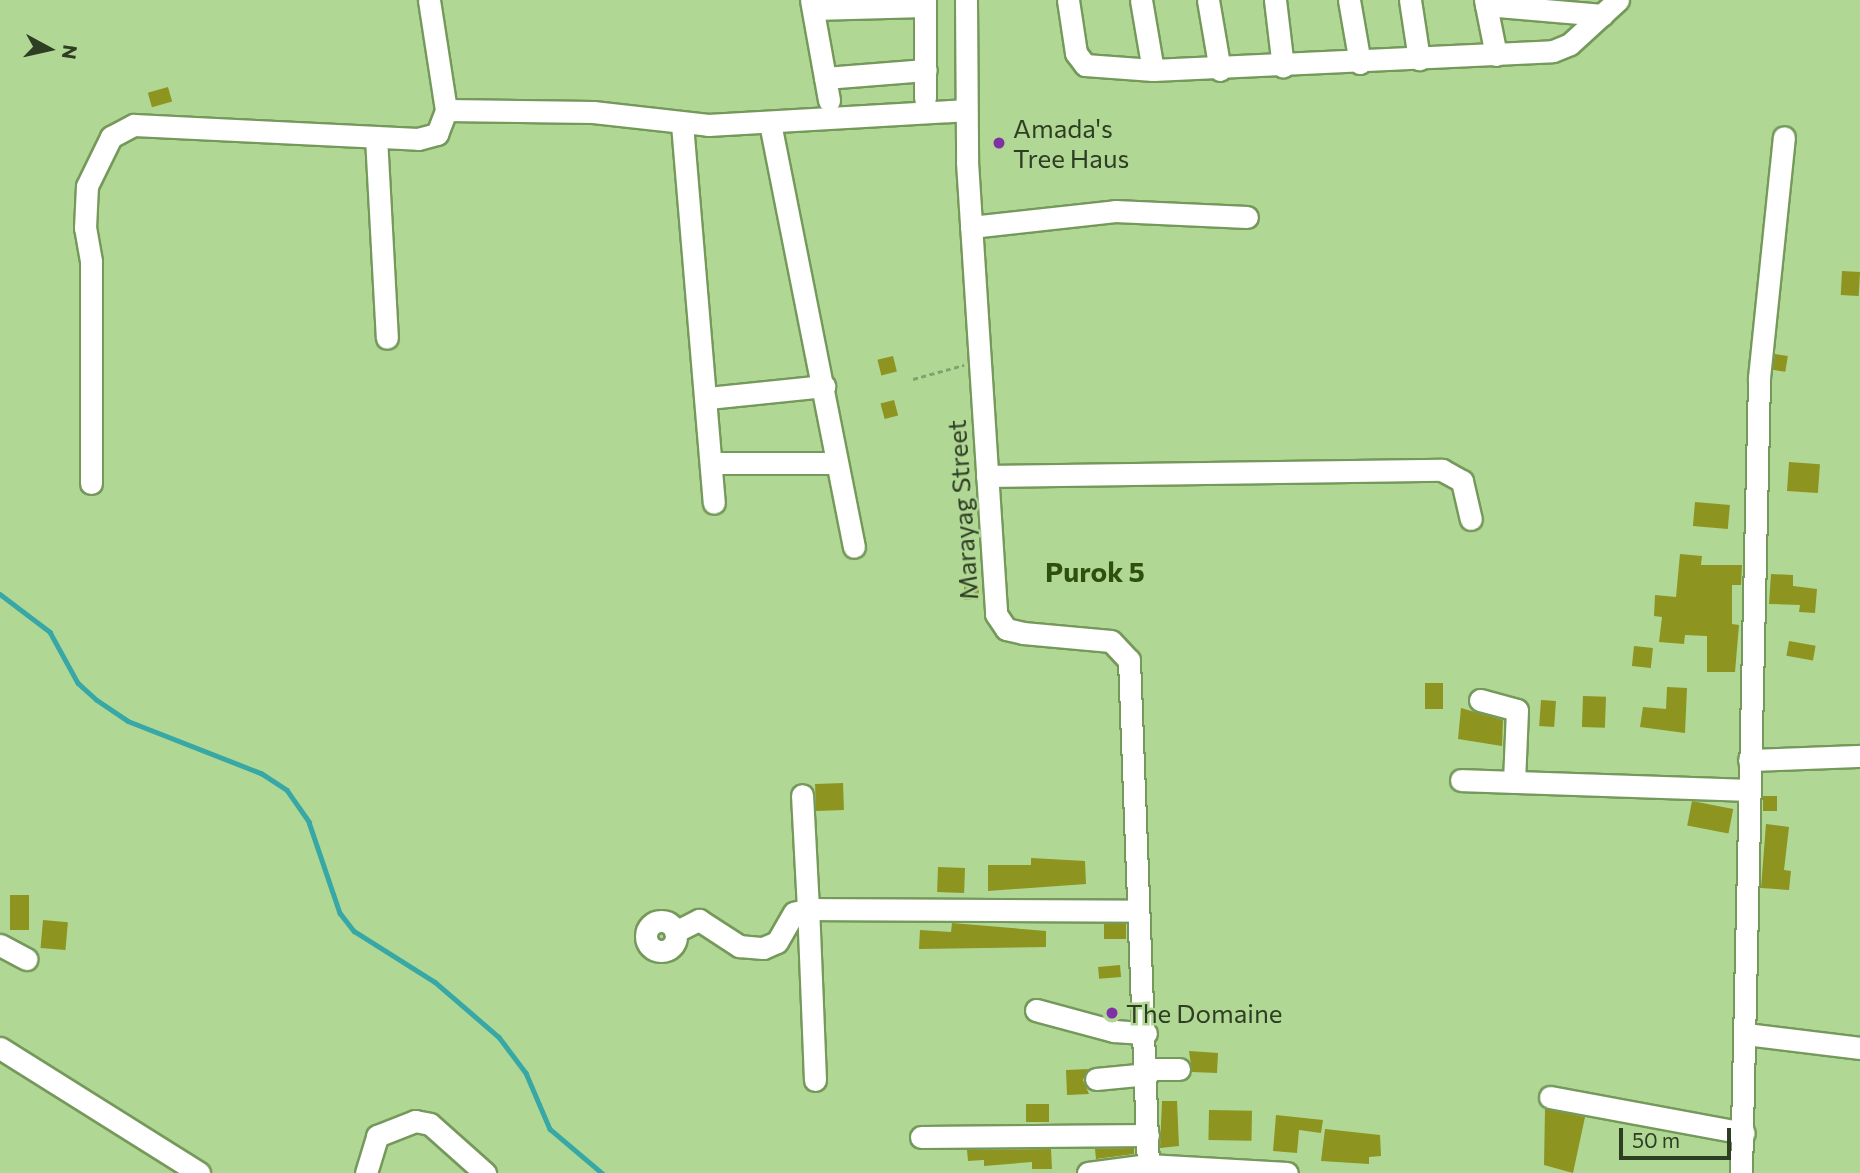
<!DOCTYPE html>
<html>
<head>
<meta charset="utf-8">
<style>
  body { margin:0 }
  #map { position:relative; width:1860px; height:1173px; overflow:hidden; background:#b1d795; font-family:Commissioner,sans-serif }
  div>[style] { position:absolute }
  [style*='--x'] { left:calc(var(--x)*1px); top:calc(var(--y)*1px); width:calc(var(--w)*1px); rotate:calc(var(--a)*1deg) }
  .stream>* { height:4.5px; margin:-2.25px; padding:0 2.25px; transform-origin:2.25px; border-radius:2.25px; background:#37a8a5 }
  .building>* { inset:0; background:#8d9420; transform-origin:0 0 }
  .path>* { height:2.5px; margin-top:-1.25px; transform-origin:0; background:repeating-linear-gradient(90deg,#83a16d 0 5px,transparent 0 8.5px) }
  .roads { filter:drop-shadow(2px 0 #75995a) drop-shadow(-2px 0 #75995a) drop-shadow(0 2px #75995a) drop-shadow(0 -2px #75995a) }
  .minor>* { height:21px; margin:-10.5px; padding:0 10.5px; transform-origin:10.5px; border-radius:10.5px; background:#fff }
  .minor>.ring { margin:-10.5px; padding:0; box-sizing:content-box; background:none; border:21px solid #fff; border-radius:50% }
  .dots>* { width:19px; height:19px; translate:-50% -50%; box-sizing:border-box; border:4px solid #b1d795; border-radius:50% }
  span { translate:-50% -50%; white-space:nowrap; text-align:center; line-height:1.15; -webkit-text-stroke:5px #b1d795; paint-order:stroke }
  .poi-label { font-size:26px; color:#2e3e23 }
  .left { translate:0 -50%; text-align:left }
  .street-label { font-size:26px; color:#2e3e23 }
  .neighbourhood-label { font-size:28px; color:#2f4f0f; font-weight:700 }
  .north { position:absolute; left:14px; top:14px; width:70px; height:70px; -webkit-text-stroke:5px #b1d795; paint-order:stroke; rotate:98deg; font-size:19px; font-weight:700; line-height:28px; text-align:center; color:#2e3e23 }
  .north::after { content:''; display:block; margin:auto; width:24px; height:32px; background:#2e3e23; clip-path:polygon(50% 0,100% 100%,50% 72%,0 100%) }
  .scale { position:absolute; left:1619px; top:1128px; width:112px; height:32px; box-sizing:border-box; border:4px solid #2e3e23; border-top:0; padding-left:9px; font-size:21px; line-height:24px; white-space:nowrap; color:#2e3e23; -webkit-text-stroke:5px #b1d795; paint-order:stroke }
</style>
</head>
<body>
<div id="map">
  <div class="stream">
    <i style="--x:0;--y:594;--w:63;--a:37.2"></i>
    <i style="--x:50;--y:632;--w:58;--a:61.2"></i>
    <i style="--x:78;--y:683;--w:25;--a:42"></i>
    <i style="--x:97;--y:700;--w:37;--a:34"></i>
    <i style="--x:128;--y:721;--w:143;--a:21.4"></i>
    <i style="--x:261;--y:773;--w:31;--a:33"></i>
    <i style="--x:287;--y:790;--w:39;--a:55"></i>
    <i style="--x:309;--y:822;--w:96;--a:71.2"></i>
    <i style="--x:340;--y:913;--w:23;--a:52"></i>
    <i style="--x:354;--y:931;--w:96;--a:32.2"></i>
    <i style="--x:435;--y:982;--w:84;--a:40.7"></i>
    <i style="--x:499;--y:1037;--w:45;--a:53.1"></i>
    <i style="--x:526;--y:1073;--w:61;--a:66.8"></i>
    <i style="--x:550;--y:1129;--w:68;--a:40.2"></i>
  </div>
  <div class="building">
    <i style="left:168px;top:87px;width:15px;height:21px;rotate:74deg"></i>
    <i style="left:1842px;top:271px;width:18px;height:24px;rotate:3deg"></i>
    <i style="left:1775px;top:354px;width:13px;height:16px;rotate:9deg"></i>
    <i style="left:893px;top:356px;width:16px;height:16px;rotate:76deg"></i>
    <i style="left:894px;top:400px;width:16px;height:14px;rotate:75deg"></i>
    <i style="left:1789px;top:462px;width:31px;height:29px;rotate:4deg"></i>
    <i style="left:1695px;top:502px;width:35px;height:24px;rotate:5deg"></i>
    <i style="clip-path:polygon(1680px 554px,1702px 556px,1701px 565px,1742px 565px,1741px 585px,1732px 585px,1732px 624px,1739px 625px,1735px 672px,1707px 672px,1707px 636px,1685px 635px,1684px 644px,1659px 642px,1662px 617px,1654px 616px,1655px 595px,1676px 597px)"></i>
    <i style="clip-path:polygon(1771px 574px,1793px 575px,1793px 586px,1817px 589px,1815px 613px,1799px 612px,1800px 605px,1769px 604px)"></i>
    <i style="left:964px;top:586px;width:15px;height:14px"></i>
    <i style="left:1789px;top:641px;width:27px;height:15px;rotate:10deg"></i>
    <i style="left:1634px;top:646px;width:19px;height:20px;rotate:6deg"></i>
    <i style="left:1425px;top:683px;width:18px;height:26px"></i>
    <i style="clip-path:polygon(1667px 687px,1687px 688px,1685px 733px,1640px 727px,1643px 707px,1666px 709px)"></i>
    <i style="left:1583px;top:696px;width:23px;height:31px;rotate:2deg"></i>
    <i style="left:1541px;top:700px;width:15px;height:26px;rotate:4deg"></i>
    <i style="clip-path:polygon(1461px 708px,1503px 720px,1502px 746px,1458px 739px)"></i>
    <i style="left:843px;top:783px;width:27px;height:28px;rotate:88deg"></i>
    <i style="left:1763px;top:796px;width:14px;height:15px"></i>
    <i style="left:1692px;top:801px;width:42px;height:25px;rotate:11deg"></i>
    <i style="clip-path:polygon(1766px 824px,1789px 827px,1784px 870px,1791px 871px,1789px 890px,1761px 888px)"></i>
    <i style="clip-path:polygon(1031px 858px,1085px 861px,1086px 884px,988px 891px,988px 865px,1031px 865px)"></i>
    <i style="left:938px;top:867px;width:27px;height:25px;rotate:2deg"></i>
    <i style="left:10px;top:895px;width:19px;height:35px"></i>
    <i style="left:43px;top:920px;width:25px;height:28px;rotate:5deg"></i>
    <i style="clip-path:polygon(952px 923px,1046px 931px,1046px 947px,919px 949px,920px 930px,951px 932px)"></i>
    <i style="left:1104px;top:924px;width:22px;height:15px"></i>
    <i style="left:1120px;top:965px;width:12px;height:22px;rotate:85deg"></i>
    <i style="clip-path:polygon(1189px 1051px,1218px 1053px,1217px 1073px,1192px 1072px)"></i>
    <i style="clip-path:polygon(1088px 1069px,1083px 1080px,1089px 1094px,1067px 1095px,1066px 1070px)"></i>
    <i style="clip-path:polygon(1162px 1101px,1177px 1101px,1179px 1146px,1160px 1148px)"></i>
    <i style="left:1049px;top:1104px;width:18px;height:23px;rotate:90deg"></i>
    <i style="clip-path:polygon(1545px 1109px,1585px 1117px,1573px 1173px,1544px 1165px)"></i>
    <i style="left:1209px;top:1110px;width:43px;height:30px;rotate:1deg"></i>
    <i style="clip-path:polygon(1276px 1115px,1323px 1120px,1321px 1133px,1299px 1130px,1297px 1153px,1273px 1151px)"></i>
    <i style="clip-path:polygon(1325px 1129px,1380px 1135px,1381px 1156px,1369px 1157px,1369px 1164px,1321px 1161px)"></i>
    <i style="clip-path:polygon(1134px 1148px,1134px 1154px,1096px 1159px,1095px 1149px)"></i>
    <i style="clip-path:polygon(1051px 1149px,1052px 1169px,1032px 1169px,1032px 1162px,984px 1166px,984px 1160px,968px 1161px,967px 1150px)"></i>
  </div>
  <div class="path">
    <i style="--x:913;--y:379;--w:53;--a:-15.4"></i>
  </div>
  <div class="roads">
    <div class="minor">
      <i style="--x:811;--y:0;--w:102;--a:79.8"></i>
      <i style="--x:925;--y:0;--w:98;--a:90"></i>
      <i style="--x:966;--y:0;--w:162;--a:89.6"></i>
      <i style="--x:967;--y:162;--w:453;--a:86.3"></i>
      <i style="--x:996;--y:614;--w:18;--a:56"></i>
      <i style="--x:1006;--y:629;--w:17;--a:13"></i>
      <i style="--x:1023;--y:633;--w:88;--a:5.2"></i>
      <i style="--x:1111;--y:641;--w:26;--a:47"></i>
      <i style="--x:1129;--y:660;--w:505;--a:87.85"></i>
      <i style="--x:1068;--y:0;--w:54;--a:81.4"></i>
      <i style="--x:1076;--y:53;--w:15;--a:53"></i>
      <i style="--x:1085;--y:65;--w:68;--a:4.2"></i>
      <i style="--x:1153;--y:70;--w:400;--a:-2.7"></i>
      <i style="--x:1553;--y:51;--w:18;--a:-22"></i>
      <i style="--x:1570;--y:44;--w:65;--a:-42.5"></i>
      <i style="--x:1141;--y:0;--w:71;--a:80.3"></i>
      <i style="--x:1208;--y:0;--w:71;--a:80.3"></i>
      <i style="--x:1275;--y:0;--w:67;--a:83.2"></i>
      <i style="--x:1349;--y:0;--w:64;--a:80.1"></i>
      <i style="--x:1410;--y:0;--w:60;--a:81.3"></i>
      <i style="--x:1485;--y:0;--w:56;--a:78.7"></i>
      <i style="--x:1486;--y:5;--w:117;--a:4.9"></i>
      <i style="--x:813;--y:9;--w:112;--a:-1.5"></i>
      <i style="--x:825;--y:78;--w:101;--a:-4.5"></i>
      <i style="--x:446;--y:110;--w:147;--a:0.8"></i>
      <i style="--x:593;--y:112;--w:116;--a:6.4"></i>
      <i style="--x:708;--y:125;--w:257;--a:-3.3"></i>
      <i style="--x:770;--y:123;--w:432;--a:78.8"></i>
      <i style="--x:682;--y:124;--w:380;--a:85.2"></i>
      <i style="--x:376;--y:137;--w:201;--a:86.9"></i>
      <i style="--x:971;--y:227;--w:145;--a:-6.3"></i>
      <i style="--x:1115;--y:211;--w:132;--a:2.6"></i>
      <i style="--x:708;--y:398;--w:117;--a:-5.9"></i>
      <i style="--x:711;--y:463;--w:126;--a:0"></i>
      <i style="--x:987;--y:476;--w:455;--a:-0.8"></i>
      <i style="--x:1442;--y:470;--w:23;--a:29"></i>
      <i style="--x:1462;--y:481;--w:39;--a:77"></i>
      <i style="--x:91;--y:483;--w:222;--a:-90"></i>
      <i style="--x:91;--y:261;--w:34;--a:-100"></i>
      <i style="--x:85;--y:228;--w:42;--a:-87.3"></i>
      <i style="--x:87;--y:186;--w:55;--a:-63.9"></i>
      <i style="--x:111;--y:137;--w:26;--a:-28"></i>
      <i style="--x:134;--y:125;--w:284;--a:2.8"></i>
      <i style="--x:418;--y:139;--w:20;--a:-15"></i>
      <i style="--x:437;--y:134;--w:26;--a:-69"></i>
      <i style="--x:446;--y:110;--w:111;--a:-98.8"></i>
      <i style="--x:1480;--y:700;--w:38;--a:15"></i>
      <i style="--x:1517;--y:710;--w:72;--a:92.4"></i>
      <i style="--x:1749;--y:760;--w:111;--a:-2.1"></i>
      <i style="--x:1461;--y:780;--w:286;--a:2"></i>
      <i class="ring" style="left:646px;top:921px;width:9px;height:9px"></i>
      <i style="--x:675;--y:932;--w:27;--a:-27"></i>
      <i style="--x:699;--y:920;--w:48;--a:33"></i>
      <i style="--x:739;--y:946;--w:24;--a:5"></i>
      <i style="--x:763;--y:948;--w:15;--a:-23"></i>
      <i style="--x:777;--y:942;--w:34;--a:-60"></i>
      <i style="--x:794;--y:913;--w:15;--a:-16"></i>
      <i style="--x:808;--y:909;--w:114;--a:-93"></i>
      <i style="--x:0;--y:945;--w:30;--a:28"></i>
      <i style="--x:1036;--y:1010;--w:81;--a:15.1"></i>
      <i style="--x:1114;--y:1031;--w:32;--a:4"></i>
      <i style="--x:1746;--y:1034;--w:115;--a:7"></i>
      <i style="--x:0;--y:1048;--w:235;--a:32.1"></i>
      <i style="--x:1147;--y:1069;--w:32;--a:0"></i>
      <i style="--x:1096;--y:1079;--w:52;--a:-5.5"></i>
      <i style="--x:815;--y:1080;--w:171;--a:-92.3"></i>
      <i style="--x:808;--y:909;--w:330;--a:0.3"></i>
      <i style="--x:1550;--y:1097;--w:197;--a:10.5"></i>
      <i style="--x:921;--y:1137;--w:227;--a:-0.5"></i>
      <i style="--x:366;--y:1173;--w:39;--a:-73"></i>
      <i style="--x:377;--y:1136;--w:41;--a:-21.5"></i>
      <i style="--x:415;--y:1121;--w:15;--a:11"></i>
      <i style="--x:430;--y:1124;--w:74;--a:41.7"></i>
      <i style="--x:1088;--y:1173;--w:61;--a:-7.6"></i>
      <i style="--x:1148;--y:1165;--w:139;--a:3.3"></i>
      <i style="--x:1741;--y:1173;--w:795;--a:-88.7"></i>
      <i style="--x:1759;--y:378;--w:242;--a:-84.1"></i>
    </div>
  </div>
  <div class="dots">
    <i style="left:999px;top:143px;background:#7f32a3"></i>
    <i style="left:1112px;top:1013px;background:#7f32a3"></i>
  </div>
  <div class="poi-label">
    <span class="left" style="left:1013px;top:143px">Amada's<br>Tree Haus</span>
    <span class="left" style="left:1126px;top:1013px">The Domaine</span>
  </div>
  <div class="street-label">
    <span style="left:962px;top:510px;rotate:-94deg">Marayag Street</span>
  </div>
  <div class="neighbourhood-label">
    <span style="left:1095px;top:571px">Purok 5</span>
  </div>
  <div class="north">N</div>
  <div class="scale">50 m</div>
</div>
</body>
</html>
